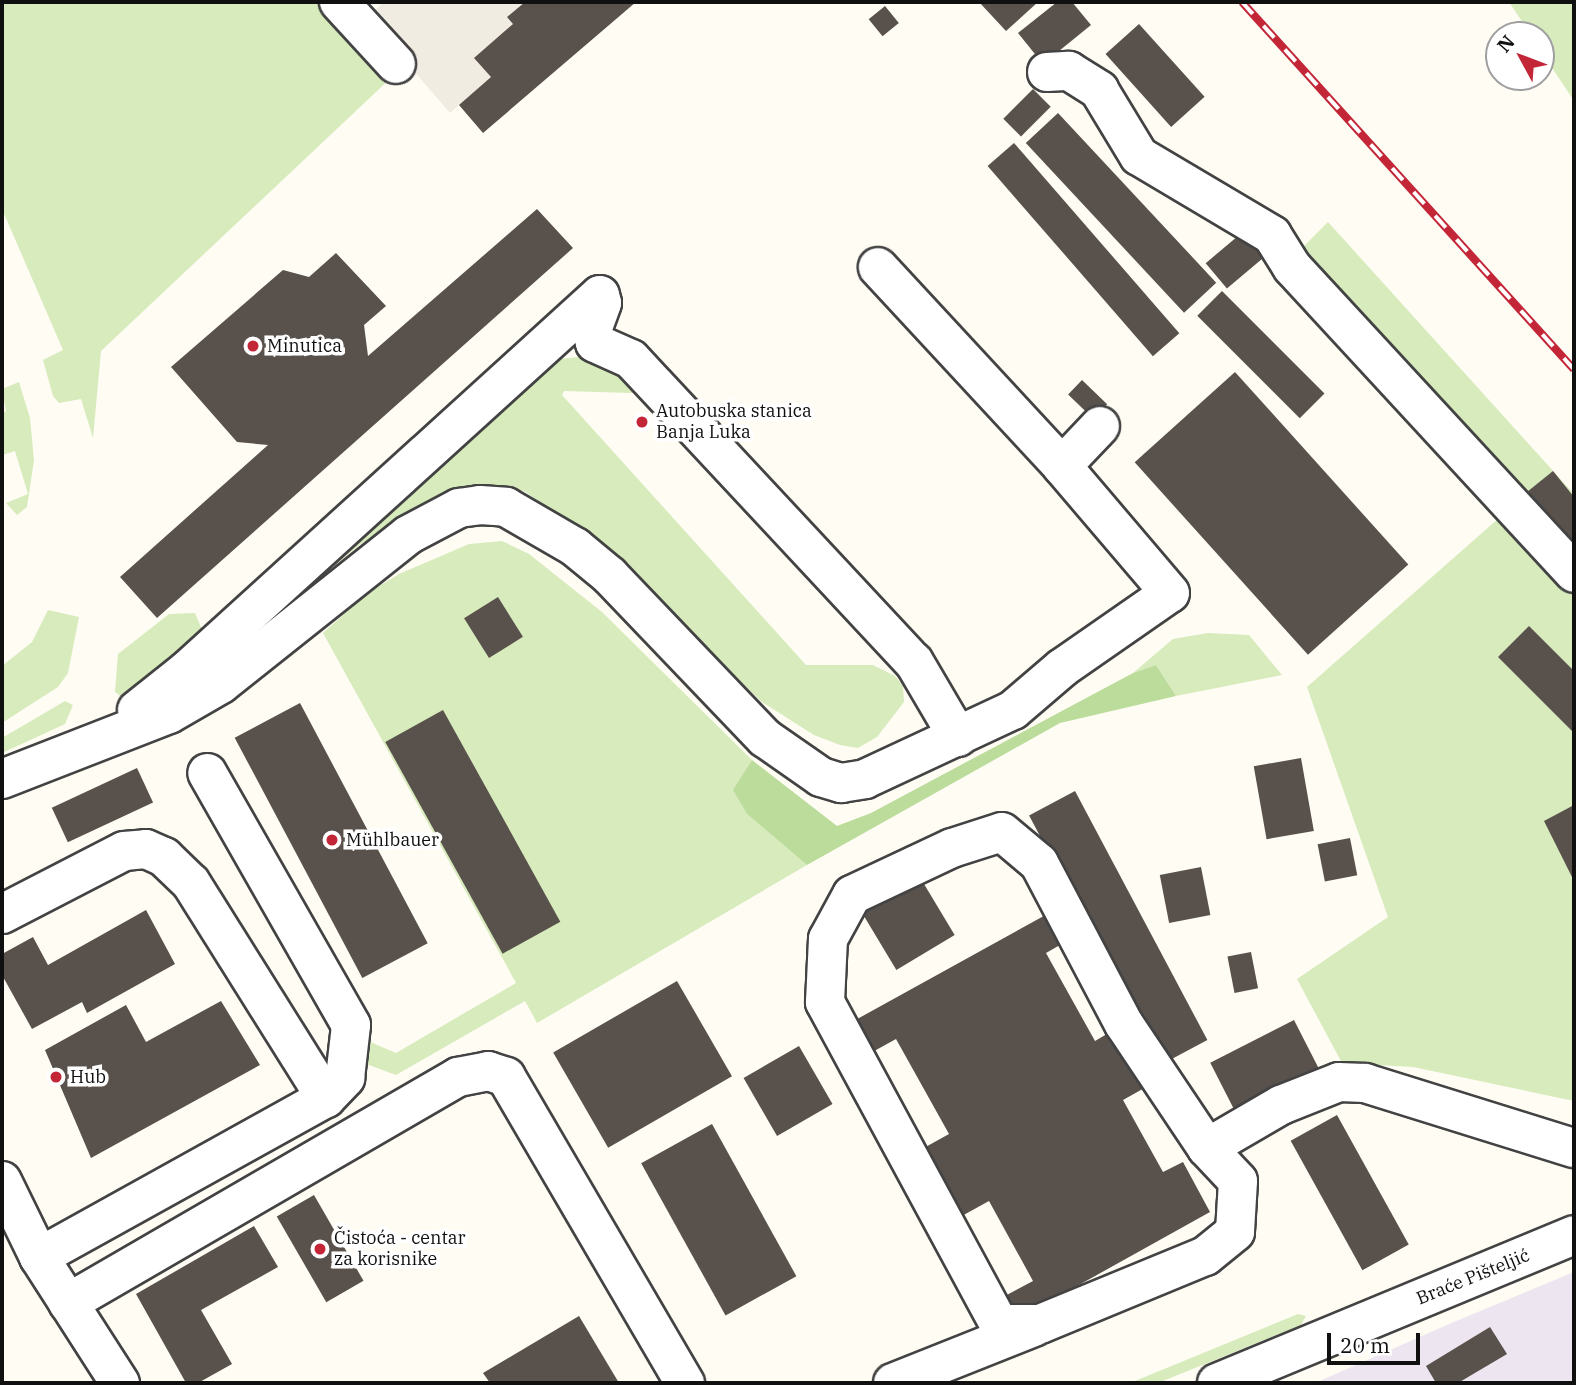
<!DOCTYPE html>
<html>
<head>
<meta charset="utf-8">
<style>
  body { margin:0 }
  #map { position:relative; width:1576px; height:1385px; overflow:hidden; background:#fffcf4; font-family:"IBM Plex Serif",serif }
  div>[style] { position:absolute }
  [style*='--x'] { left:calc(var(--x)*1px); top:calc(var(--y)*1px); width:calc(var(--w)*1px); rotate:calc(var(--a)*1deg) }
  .industrial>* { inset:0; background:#ede5ef }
  .green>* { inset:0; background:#d7ebbc }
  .forest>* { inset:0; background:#bcdc9b }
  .plaza>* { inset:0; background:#f1ece1 }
  .building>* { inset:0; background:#59514c; transform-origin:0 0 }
  .roads { filter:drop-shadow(2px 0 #434343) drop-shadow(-2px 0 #434343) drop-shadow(0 2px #434343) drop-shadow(0 -2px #434343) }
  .minor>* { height:38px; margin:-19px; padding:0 19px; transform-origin:19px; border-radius:19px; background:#fff }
  .rail>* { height:8px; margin-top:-4px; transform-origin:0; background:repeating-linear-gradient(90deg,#fff 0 16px,#c32637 0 32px); box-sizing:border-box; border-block:2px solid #c32637 }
  .dots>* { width:19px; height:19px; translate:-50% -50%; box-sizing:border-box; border:4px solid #fff; border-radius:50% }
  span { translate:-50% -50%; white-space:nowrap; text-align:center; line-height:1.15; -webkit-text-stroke:7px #fff; paint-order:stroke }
  .poi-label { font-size:18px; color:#101010 }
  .left { translate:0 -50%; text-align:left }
  .street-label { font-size:18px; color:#101010 }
  .frame { position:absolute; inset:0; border:4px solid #101010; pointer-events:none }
  .north { position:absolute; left:1485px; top:21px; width:70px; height:70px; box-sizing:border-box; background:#fff; border:2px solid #9f9f9f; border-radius:50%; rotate:311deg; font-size:19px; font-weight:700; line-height:28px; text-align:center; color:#101010 }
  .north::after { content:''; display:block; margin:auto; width:24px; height:32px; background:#c32637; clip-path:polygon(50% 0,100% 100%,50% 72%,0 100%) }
  .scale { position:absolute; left:1327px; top:1333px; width:93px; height:32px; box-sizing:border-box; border:4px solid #101010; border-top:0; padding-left:9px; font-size:21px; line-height:24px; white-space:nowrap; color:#101010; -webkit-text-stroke:5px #fff; paint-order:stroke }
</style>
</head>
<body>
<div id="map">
  <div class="industrial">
    <i style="clip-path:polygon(1574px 1272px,1574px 1383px,1315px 1383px,1449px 1324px)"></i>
  </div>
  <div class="green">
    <i style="clip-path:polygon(2px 2px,328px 2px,393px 76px,101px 351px,93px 438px,81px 399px,59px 403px,53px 396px,43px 360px,63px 350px,2px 209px)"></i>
    <i style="clip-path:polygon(1509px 2px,1574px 2px,1574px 101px,1541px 51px,1541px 35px,1531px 35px)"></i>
    <i style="clip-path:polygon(1328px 222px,1574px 494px,1574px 1101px,1413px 1067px,1342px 1063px,1297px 979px,1388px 917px,1307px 687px,1499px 518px,1279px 271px)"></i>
    <i style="clip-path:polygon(594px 355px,639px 389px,631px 393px,564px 391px,562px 395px,806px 665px,873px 665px,895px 676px,903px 686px,904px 702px,877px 737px,858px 748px,840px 745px,814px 735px,762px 702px,702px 647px,617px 556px,524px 491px,484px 487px,453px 494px,361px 544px,273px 615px,552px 360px)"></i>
    <i style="clip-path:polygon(19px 382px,30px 418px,34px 460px,27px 507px,17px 515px,6px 503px,28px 494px,15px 451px,2px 455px,2px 413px,6px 411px,2px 389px)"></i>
    <i style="clip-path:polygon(502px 541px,529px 554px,602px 612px,752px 760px,734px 791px,747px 814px,807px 865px,537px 1023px,525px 1001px,396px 1075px,358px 1061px,368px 1041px,396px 1053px,516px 983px,323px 633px,368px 593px,399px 574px,469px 544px)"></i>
    <i style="clip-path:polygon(48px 610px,79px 617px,68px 673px,58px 687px,2px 723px,2px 666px,32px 642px)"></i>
    <i style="clip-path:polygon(195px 613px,203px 632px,168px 665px,122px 697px,115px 692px,118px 654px,169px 614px)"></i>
    <i style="clip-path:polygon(1208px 633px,1249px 635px,1282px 675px,1176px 696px,1156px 665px,1133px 673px,1173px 639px)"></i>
    <i style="clip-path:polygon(65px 701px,73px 705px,65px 724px,2px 753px,2px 738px)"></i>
    <i style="clip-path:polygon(1298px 1314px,1306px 1316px,1301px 1325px,1158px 1383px,1130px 1383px)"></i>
  </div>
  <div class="forest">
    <i style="clip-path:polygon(1156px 665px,1176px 696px,1060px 723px,807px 865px,747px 814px,733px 790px,752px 760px,837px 826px,871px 813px,1133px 673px)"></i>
  </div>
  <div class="plaza">
    <i style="clip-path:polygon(384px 2px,525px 2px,507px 17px,513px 24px,475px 58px,491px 77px,450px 113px,367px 17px)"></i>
  </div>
  <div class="building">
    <i style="clip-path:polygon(525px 2px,636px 2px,483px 133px,459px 105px,491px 77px,474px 58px,513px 24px,507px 17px)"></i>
    <i style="clip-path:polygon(979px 2px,1038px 2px,1006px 31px)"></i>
    <i style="clip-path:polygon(1057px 2px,1072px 2px,1091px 25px,1043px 64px,1018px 33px)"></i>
    <i style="left:885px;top:6px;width:22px;height:21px;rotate:51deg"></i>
    <i style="left:1139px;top:24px;width:98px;height:45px;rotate:48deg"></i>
    <i style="left:1033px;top:89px;width:25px;height:42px;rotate:45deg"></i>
    <i style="left:1058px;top:113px;width:232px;height:44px;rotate:47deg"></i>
    <i style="left:1014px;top:143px;width:252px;height:35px;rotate:49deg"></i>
    <i style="clip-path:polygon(537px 209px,573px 248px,157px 618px,120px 577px,268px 445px,237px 442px,171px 367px,283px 270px,309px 277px,336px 253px,386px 306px,364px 325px,368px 356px)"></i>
    <i style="left:1244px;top:231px;width:33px;height:50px;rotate:50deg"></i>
    <i style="left:1222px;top:291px;width:145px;height:35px;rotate:45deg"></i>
    <i style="left:1235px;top:372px;width:259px;height:135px;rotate:48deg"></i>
    <i style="left:1082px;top:380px;width:35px;height:20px;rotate:44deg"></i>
    <i style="clip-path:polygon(1553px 471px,1574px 497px,1574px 550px,1527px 492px)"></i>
    <i style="left:498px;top:597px;width:47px;height:40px;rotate:58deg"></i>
    <i style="clip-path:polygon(1529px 626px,1574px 671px,1574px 733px,1498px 657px)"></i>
    <i style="left:300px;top:703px;width:272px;height:74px;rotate:62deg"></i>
    <i style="left:443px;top:710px;width:242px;height:66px;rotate:61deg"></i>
    <i style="left:1301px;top:758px;width:74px;height:48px;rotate:80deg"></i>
    <i style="left:137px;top:768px;width:38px;height:94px;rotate:65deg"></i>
    <i style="left:1075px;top:791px;width:282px;height:52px;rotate:62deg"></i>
    <i style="clip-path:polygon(1574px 805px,1574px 881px,1544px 821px)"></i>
    <i style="left:1350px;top:838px;width:38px;height:33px;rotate:79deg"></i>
    <i style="left:1201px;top:867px;width:49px;height:42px;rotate:79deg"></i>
    <i style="left:915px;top:869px;width:77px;height:68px;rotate:59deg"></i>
    <i style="clip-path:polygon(146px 910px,175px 964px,87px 1013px,82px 1002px,32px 1029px,2px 975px,2px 954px,33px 937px,48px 965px)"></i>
    <i style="clip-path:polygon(1051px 912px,1067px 941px,1046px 953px,1095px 1041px,1117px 1028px,1148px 1086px,1123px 1100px,1163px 1172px,1183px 1162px,1210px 1212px,1016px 1320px,1003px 1297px,1033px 1281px,989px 1201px,960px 1217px,922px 1149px,949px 1134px,896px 1039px,867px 1055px,850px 1023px)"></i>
    <i style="left:1251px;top:952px;width:37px;height:24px;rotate:79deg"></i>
    <i style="left:677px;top:981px;width:110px;height:143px;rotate:60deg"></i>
    <i style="clip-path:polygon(221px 1001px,260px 1065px,91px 1158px,45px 1050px,126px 1005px,146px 1042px)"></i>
    <i style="left:1294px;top:1020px;width:59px;height:94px;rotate:63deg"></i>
    <i style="left:799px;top:1046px;width:67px;height:64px;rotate:60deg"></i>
    <i style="left:1337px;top:1115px;width:148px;height:53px;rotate:61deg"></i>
    <i style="left:712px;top:1124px;width:174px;height:81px;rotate:61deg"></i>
    <i style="left:314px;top:1195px;width:99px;height:43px;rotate:60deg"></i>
    <i style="clip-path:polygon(254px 1226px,278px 1267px,201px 1310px,232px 1364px,198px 1383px,186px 1383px,136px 1294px)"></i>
    <i style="clip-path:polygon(579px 1316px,619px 1383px,490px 1383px,483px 1373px)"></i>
    <i style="clip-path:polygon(1490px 1327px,1507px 1354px,1458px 1383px,1436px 1383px,1426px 1366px)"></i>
  </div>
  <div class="roads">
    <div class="minor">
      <i style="--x:339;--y:2;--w:84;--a:47.4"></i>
      <i style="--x:1047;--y:72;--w:22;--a:-3"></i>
      <i style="--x:1069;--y:71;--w:36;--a:32"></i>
      <i style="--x:1099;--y:90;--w:77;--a:58.8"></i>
      <i style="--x:1139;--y:156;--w:155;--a:30.7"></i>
      <i style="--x:1272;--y:235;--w:38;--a:58"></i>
      <i style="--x:1292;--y:267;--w:416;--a:47.3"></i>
      <i style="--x:1062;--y:466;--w:55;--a:-46.5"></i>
      <i style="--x:137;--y:710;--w:63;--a:-38.5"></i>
      <i style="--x:186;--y:671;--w:559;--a:-42.25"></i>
      <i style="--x:600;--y:295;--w:8;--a:76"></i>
      <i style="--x:602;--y:303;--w:29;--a:110"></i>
      <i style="--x:592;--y:330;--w:13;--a:77"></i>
      <i style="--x:595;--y:343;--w:39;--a:24"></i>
      <i style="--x:631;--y:359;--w:415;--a:47"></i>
      <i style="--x:914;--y:662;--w:87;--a:59.6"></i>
      <i style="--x:2;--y:779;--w:179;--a:-21.3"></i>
      <i style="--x:169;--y:714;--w:60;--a:-30"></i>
      <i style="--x:221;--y:684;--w:239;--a:-38.5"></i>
      <i style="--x:408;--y:535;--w:58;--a:-27.9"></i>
      <i style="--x:459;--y:508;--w:21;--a:-8"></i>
      <i style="--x:480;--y:505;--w:26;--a:4"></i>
      <i style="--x:506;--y:507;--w:80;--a:30.1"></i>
      <i style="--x:575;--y:547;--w:45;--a:39.6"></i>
      <i style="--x:610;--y:576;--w:224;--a:46.3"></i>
      <i style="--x:765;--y:738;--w:68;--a:34.9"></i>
      <i style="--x:821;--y:777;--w:21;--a:17"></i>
      <i style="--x:841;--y:783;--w:24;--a:-9"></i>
      <i style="--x:865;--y:779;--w:163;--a:-25"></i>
      <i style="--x:1013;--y:710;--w:65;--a:-40.6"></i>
      <i style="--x:1062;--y:668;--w:131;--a:-34.8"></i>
      <i style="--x:1170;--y:593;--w:167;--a:-130.4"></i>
      <i style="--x:1062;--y:466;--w:271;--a:-132.8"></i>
      <i style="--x:1002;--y:832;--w:48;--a:40"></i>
      <i style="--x:1039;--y:863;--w:182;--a:62.2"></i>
      <i style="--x:1124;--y:1024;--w:149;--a:56.2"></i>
      <i style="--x:1207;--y:1148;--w:45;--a:46.8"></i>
      <i style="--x:1238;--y:1181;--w:51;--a:93.4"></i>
      <i style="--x:1235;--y:1232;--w:38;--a:141"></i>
      <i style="--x:1205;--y:1256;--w:178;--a:157.6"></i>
      <i style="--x:1040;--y:1324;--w:41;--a:180"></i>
      <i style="--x:999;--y:1324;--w:366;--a:-118.4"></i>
      <i style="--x:825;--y:1002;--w:63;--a:-87.3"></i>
      <i style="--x:828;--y:939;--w:50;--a:-61.4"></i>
      <i style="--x:852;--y:895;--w:110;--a:-25.2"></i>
      <i style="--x:952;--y:848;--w:52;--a:-17.7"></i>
      <i style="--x:2;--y:914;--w:137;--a:-27.3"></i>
      <i style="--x:124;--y:851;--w:22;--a:-5"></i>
      <i style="--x:146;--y:849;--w:20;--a:24"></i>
      <i style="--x:164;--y:857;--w:37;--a:44"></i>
      <i style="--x:191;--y:883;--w:254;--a:57.9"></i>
      <i style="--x:1207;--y:1148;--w:86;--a:-30.2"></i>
      <i style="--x:1281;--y:1105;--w:62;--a:-21.6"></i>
      <i style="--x:1339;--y:1082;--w:26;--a:2"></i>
      <i style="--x:1365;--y:1083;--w:219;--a:17.3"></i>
      <i style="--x:2;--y:1181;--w:85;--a:64"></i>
      <i style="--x:39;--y:1257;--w:150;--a:57.3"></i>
      <i style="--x:39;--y:1257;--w:328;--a:-29"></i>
      <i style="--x:326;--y:1098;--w:28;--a:-46"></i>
      <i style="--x:345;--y:1078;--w:53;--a:-83.5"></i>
      <i style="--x:351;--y:1025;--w:290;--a:-119.7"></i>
      <i style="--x:68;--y:1303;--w:451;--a:-30.1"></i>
      <i style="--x:458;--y:1077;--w:31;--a:-11"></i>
      <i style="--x:488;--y:1071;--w:19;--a:18"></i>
      <i style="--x:506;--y:1077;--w:355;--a:59.7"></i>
      <i style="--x:893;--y:1383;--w:152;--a:-21.7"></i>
      <i style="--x:1217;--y:1383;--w:386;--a:-22.5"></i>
    </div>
  </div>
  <div class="rail">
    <i style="--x:1242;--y:2;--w:495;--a:47.9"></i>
  </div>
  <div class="dots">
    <i style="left:253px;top:346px;background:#c32637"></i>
    <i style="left:642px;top:422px;background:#c32637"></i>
    <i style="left:332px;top:840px;background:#c32637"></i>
    <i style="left:56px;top:1077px;background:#c32637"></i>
    <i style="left:320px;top:1249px;background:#c32637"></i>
  </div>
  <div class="poi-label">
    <span class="left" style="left:267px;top:346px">Minutica</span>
    <span class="left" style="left:656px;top:422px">Autobuska stanica<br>Banja Luka</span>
    <span class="left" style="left:346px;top:840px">Mühlbauer</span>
    <span class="left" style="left:70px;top:1077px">Hub</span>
    <span class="left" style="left:334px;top:1249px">Čistoća - centar<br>za korisnike</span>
  </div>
  <div class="street-label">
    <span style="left:1473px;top:1277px;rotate:-22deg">Braće Pišteljić</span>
  </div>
  <div class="frame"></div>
  <div class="north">N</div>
  <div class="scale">20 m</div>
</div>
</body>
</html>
